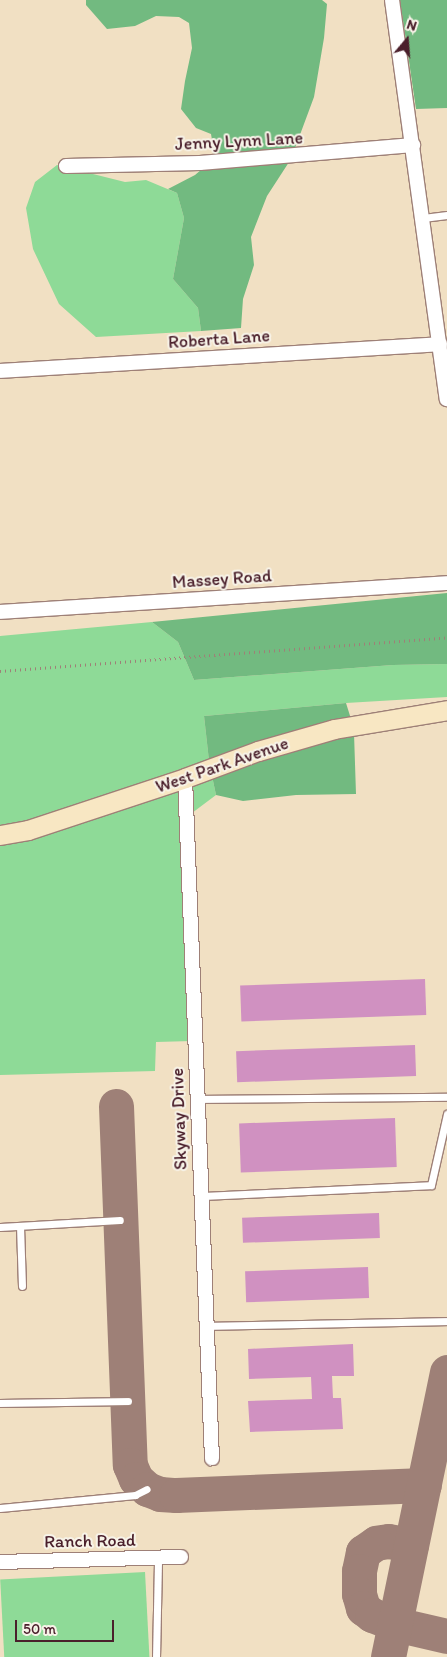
<!DOCTYPE html>
<html>
<head>
<meta charset="utf-8">
<style>
  body { margin:0 }
  #map { position:relative; width:447px; height:1657px; overflow:hidden; background:#f1e0c3; font-family:Itim,sans-serif }
  div>[style] { position:absolute }
  [style*='--x'] { left:calc(var(--x)*1px); top:calc(var(--y)*1px); width:calc(var(--w)*1px); rotate:calc(var(--a)*1deg) }
  .green>* { inset:0; background:#8eda97; transform-origin:0 0 }
  .forest>* { inset:0; background:#72ba80 }
  .taxiway>* { height:35px; margin:-17.5px; padding:0 17.5px; transform-origin:17.5px; border-radius:17.5px; background:#9e8077 }
  .building>* { inset:0; background:#d091c1; transform-origin:0 0 }
  .path>* { height:2.5px; margin-top:-1.25px; transform-origin:0; background:repeating-linear-gradient(90deg,#9e8077 0 1px,transparent 0 5px) }
  .roads { filter:drop-shadow(1px 0 #9e8077) drop-shadow(-1px 0 #9e8077) drop-shadow(0 1px #9e8077) drop-shadow(0 -1px #9e8077) }
  .lane>* { height:7px; margin:-3.5px; padding:0 3.5px; transform-origin:3.5px; border-radius:3.5px; background:#fff }
  .street>* { height:14px; margin:-7px; padding:0 7px; transform-origin:7px; border-radius:7px; background:#fff }
  .secondary>* { height:19px; margin:-9.5px; padding:0 9.5px; transform-origin:9.5px; border-radius:9.5px; background:#f8e7c3 }
  span { translate:-50% -50%; white-space:nowrap; text-align:center; line-height:1.15; -webkit-text-stroke:4px #f7f3e8; paint-order:stroke }
  .street-label { font-size:18px; color:#4a1f2b }
  .north { position:absolute; left:382px; top:15px; width:50px; height:50px; -webkit-text-stroke:4px #f7f3e8; paint-order:stroke; rotate:18deg; font-size:14px; font-weight:700; line-height:20px; text-align:center; color:#4a1f2b }
  .north::after { content:''; display:block; margin:auto; width:18px; height:22px; background:#4a1f2b; clip-path:polygon(50% 0,100% 100%,50% 72%,0 100%) }
  .scale { position:absolute; left:15px; top:1620px; width:99px; height:22px; box-sizing:border-box; border:2px solid #4a1f2b; border-top:0; padding-left:6px; font-size:15px; line-height:18px; white-space:nowrap; color:#4a1f2b; -webkit-text-stroke:4px #f7f3e8; paint-order:stroke }
</style>
</head>
<body>
<div id="map">
  <div class="green">
    <i style="clip-path:polygon(57px 165px,125px 182px,146px 180px,177px 193px,184px 218px,173px 279px,198px 308px,201px 331px,96px 337px,59px 304px,33px 249px,26px 208px,35px 182px)"></i>
    <i style="clip-path:polygon(152px 622px,178px 642px,194px 680px,393px 665px,447px 664px,447px 697px,346px 703px,204px 716px,209px 761px,28px 823px,0 827px,0 636px)"></i>
    <i style="clip-path:polygon(212px 776px,216px 795px,180px 822px,192px 1041px,156px 1042px,155px 1071px,0 1075px,0 842px)"></i>
    <i style="left:145px;top:1572px;width:85px;height:145px;rotate:87deg"></i>
  </div>
  <div class="forest">
    <i style="clip-path:polygon(86px 0,322px 0,327px 4px,324px 38px,314px 97px,291px 159px,267px 196px,251px 237px,254px 265px,243px 299px,241px 328px,201px 331px,198px 308px,173px 279px,184px 218px,177px 193px,168px 189px,195px 175px,215px 158px,211px 134px,196px 128px,181px 109px,185px 81px,192px 48px,189px 23px,179px 17px,156px 16px,135px 26px,107px 29px,86px 5px)"></i>
    <i style="clip-path:polygon(400px 0,447px 0,447px 108px,416px 109px)"></i>
    <i style="clip-path:polygon(447px 593px,447px 664px,393px 665px,194px 680px,178px 642px,152px 622px)"></i>
    <i style="clip-path:polygon(346px 703px,351px 719px,209px 761px,204px 716px)"></i>
    <i style="clip-path:polygon(354px 733px,356px 794px,296px 795px,243px 801px,216px 795px,212px 776px,259px 758px)"></i>
  </div>
  <div class="taxiway">
    <i style="--x:116;--y:1106;--w:359;--a:87.8"></i>
    <i style="--x:130;--y:1465;--w:15;--a:67"></i>
    <i style="--x:136;--y:1479;--w:15;--a:42"></i>
    <i style="--x:147;--y:1489;--w:14;--a:21"></i>
    <i style="--x:160;--y:1494;--w:16;--a:4"></i>
    <i style="--x:176;--y:1495;--w:248;--a:-2.3"></i>
    <i style="--x:411;--y:1545;--w:23;--a:-170"></i>
    <i style="--x:388;--y:1541;--w:12;--a:171"></i>
    <i style="--x:376;--y:1543;--w:16;--a:145"></i>
    <i style="--x:363;--y:1552;--w:19;--a:102"></i>
    <i style="--x:359;--y:1571;--w:23;--a:90"></i>
    <i style="--x:359;--y:1594;--w:15;--a:74"></i>
    <i style="--x:363;--y:1608;--w:11;--a:38"></i>
    <i style="--x:372;--y:1615;--w:25;--a:21"></i>
    <i style="--x:395;--y:1624;--w:53;--a:13"></i>
    <i style="--x:388;--y:1657;--w:291;--a:-78.3"></i>
  </div>
  <div class="building">
    <i style="left:425px;top:979px;width:36px;height:185px;rotate:88deg"></i>
    <i style="left:415px;top:1045px;width:31px;height:179px;rotate:88deg"></i>
    <i style="left:395px;top:1118px;width:49px;height:156px;rotate:88deg"></i>
    <i style="left:379px;top:1213px;width:25px;height:137px;rotate:88deg"></i>
    <i style="left:368px;top:1267px;width:31px;height:123px;rotate:88deg"></i>
    <i style="clip-path:polygon(353px 1344px,354px 1376px,332px 1376px,333px 1398px,341px 1398px,343px 1429px,250px 1432px,248px 1401px,312px 1399px,311px 1377px,249px 1379px,248px 1349px)"></i>
  </div>
  <div class="path">
    <i style="--x:0;--y:671;--w:448;--a:-4.3"></i>
  </div>
  <div class="roads">
    <div class="lane">
      <i style="--x:423;--y:218;--w:24;--a:-7"></i>
      <i style="--x:197;--y:1099;--w:250;--a:-0.5"></i>
      <i style="--x:201;--y:1196;--w:230;--a:-2.7"></i>
      <i style="--x:431;--y:1185;--w:73;--a:-77.3"></i>
      <i style="--x:20;--y:1226;--w:60;--a:88.1"></i>
      <i style="--x:0;--y:1227;--w:120;--a:-3.3"></i>
      <i style="--x:206;--y:1326;--w:241;--a:-1.2"></i>
      <i style="--x:0;--y:1403;--w:128;--a:-0.9"></i>
      <i style="--x:0;--y:1508;--w:136;--a:-5.5"></i>
      <i style="--x:135;--y:1495;--w:13;--a:-27"></i>
      <i style="--x:156;--y:1657;--w:99;--a:-88.8"></i>
    </div>
    <div class="street">
      <i style="--x:392;--y:0;--w:403;--a:82.2"></i>
      <i style="--x:66;--y:166;--w:134;--a:-1.3"></i>
      <i style="--x:200;--y:163;--w:214;--a:-4.8"></i>
      <i style="--x:0;--y:371;--w:441;--a:-3.5"></i>
      <i style="--x:0;--y:612;--w:448;--a:-3.7"></i>
      <i style="--x:185;--y:778;--w:681;--a:87.73"></i>
      <i style="--x:0;--y:1562;--w:181;--a:-1.6"></i>
    </div>
    <div class="secondary">
      <i style="--x:0;--y:835;--w:28;--a:-10"></i>
      <i style="--x:28;--y:830;--w:165;--a:-18.3"></i>
      <i style="--x:185;--y:778;--w:78;--a:-20.3"></i>
      <i style="--x:258;--y:751;--w:79;--a:-16.1"></i>
      <i style="--x:334;--y:729;--w:115;--a:-9.5"></i>
    </div>
  </div>
  <div class="street-label">
    <span style="left:239px;top:141px;rotate:-3deg">Jenny Lynn Lane</span>
    <span style="left:219px;top:339px;rotate:-4deg">Roberta Lane</span>
    <span style="left:222px;top:579px;rotate:-4deg">Massey Road</span>
    <span style="left:222px;top:765px;rotate:-19deg">West Park Avenue</span>
    <span style="left:179px;top:1119px;rotate:-92deg">Skyway Drive</span>
    <span style="left:90px;top:1541px;rotate:-1deg">Ranch Road</span>
  </div>
  <div class="north">N</div>
  <div class="scale">50 m</div>
</div>
</body>
</html>
